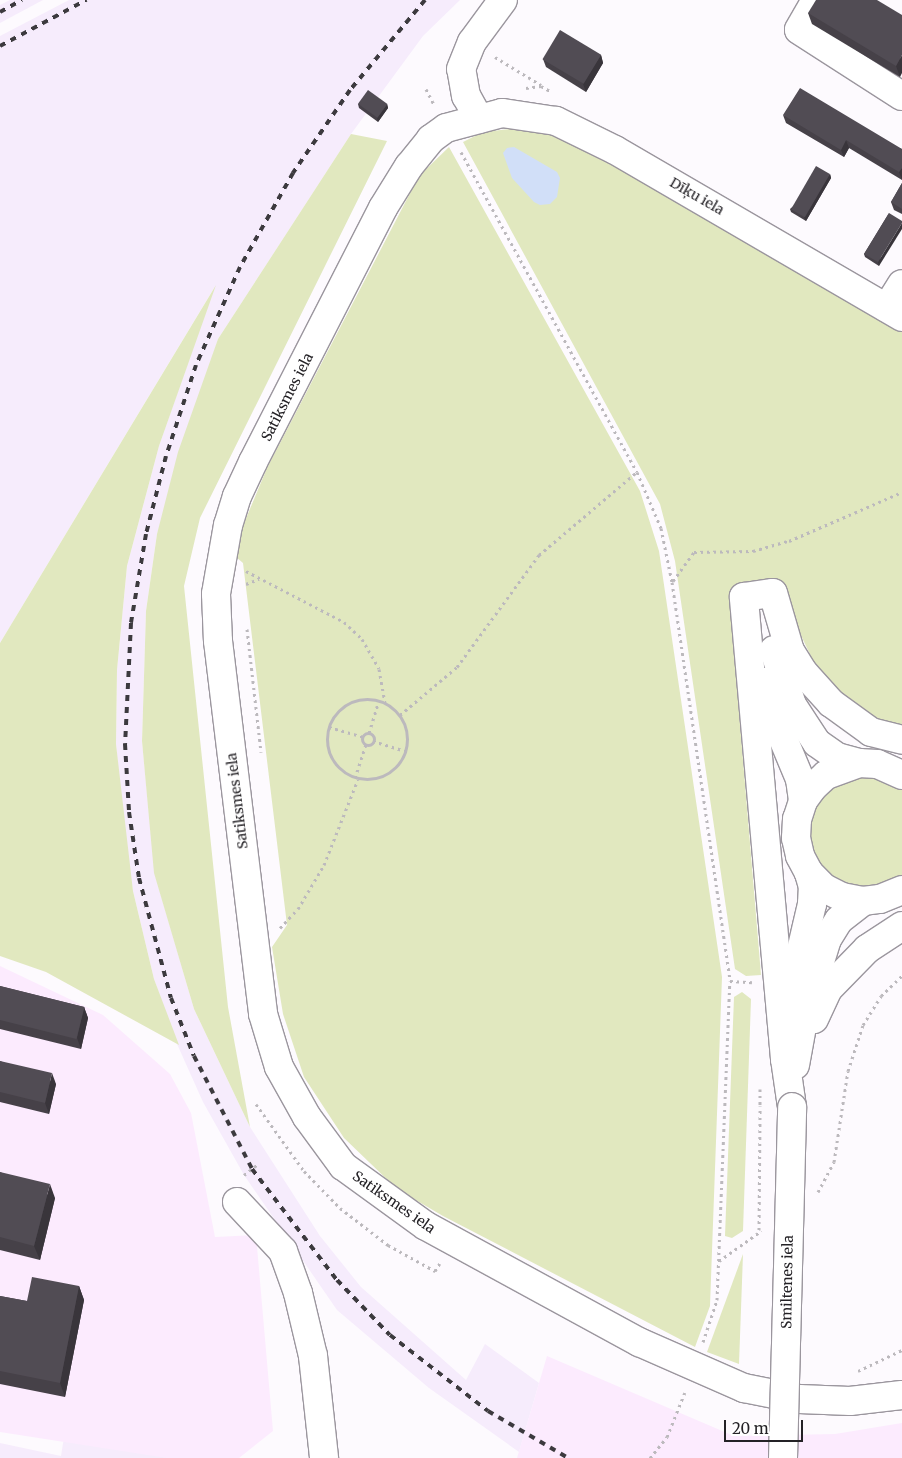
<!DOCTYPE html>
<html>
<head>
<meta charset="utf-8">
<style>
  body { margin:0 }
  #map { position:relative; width:902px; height:1458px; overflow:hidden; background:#fdfafe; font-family:Merriweather,serif }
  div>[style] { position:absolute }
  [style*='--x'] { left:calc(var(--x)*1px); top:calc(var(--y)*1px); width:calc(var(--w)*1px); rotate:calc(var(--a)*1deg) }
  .built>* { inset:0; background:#f6ecfc }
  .industrial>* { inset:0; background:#fcebfe }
  .green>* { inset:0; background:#e1e8bf }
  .water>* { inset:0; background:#d1dff8 }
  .path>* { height:3px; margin-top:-1.5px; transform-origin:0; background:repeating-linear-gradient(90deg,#bcb9bd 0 2.5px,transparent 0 6.5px) }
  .path>.ring { margin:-1.5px; padding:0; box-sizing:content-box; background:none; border:3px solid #bcb9bd; border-radius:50% }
  .roads { filter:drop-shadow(1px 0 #9b969e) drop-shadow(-1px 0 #9b969e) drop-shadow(0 1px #9b969e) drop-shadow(0 -1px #9b969e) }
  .minor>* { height:28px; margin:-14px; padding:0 14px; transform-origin:14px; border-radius:14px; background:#fff }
  .rail>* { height:4px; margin-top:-2px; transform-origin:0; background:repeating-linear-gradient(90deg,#3c3a3e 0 6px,transparent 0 12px) }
  .path-bridge>* { height:3px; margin-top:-1.5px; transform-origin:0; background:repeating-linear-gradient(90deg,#bcb9bd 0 2.5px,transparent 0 6.5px) }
  .bridges { filter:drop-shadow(1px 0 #9b969e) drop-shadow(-1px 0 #9b969e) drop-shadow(0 1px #9b969e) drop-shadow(0 -1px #9b969e) }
  .minor-bridge>* { height:28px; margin:-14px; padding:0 14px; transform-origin:14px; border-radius:14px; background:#fff }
  .wall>* { inset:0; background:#464148 }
  .shaded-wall>* { inset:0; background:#39353b }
  .building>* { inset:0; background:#514c54; transform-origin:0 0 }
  span { translate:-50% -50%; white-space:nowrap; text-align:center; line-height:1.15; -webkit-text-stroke:5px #fff; paint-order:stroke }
  .street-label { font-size:14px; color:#242226 }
  .scale { position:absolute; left:724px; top:1420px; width:79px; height:22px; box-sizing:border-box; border:2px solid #242226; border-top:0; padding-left:6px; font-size:15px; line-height:18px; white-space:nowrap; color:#242226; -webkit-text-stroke:4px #fff; paint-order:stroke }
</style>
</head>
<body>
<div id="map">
  <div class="built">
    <i style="clip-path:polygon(10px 0,43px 0,0 23px,0 5px)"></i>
    <i style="clip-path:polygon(69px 0,460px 0,423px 36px,351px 134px,218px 339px,157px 534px,146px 611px,142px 741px,155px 875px,194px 1009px,250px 1127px,320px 1236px,361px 1287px,466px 1380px,485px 1344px,539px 1383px,519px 1452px,429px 1388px,337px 1310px,244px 1175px,203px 1102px,177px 1044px,154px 979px,133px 891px,121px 809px,116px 744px,117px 670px,127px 566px,159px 446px,214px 288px,0 643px,0 36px)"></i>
    <i style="clip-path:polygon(65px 1431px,185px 1458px,0 1458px,0 1443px,61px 1456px)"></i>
  </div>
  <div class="industrial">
    <i style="clip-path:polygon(0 966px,103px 1015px,170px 1074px,191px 1113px,215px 1237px,256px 1235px,273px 1431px,239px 1458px,167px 1458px,0 1432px)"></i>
    <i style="clip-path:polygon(547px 1356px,734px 1436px,835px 1434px,902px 1423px,902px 1458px,517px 1458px)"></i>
  </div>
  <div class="green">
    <i style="clip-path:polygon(518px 128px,552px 132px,589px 148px,902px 329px,902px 729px,889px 726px,846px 699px,816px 667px,797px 627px,786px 586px,729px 592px,761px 975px,746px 976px,735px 969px,675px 561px,660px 504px,463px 142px,483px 132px)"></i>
    <i style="clip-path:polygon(351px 134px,387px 141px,200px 518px,184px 586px,228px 1007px,250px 1127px,194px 1009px,154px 873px,142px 741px,146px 611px,157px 534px,178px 452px,218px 339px)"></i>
    <i style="clip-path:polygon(449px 147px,640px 491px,659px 551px,722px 977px,710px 1306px,695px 1347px,443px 1216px,397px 1189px,344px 1138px,304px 1077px,283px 1014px,272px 947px,287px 925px,243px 563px,236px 557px,242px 528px,267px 468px,419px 176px)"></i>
    <i style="clip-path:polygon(216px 285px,159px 446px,127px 566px,117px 670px,116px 744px,133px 891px,154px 979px,179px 1045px,46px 972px,0 956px,0 643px)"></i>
    <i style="clip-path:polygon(875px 774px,902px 787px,902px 877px,866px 890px,831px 879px,817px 865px,809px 848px,807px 830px,811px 811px,821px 793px,837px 781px)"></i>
    <i style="clip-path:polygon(742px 992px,751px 999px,743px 1231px,732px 1238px,725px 1236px,734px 997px)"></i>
    <i style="clip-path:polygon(743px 1254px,739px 1364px,707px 1352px)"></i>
  </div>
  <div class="water">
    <i style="clip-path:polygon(514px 147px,557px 172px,560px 178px,557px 197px,550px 204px,540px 205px,534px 202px,512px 178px,503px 153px,507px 148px)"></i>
  </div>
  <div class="path">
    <i style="--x:495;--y:57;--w:54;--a:31.3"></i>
    <i style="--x:526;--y:88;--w:15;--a:-8"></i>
    <i style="--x:541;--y:86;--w:10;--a:29"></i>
    <i style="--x:426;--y:89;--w:18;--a:63"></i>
    <i style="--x:461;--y:152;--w:365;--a:61.2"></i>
    <i style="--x:637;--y:472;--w:61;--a:66.8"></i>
    <i style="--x:661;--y:528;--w:55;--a:78.5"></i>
    <i style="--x:672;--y:582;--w:403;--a:81.7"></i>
    <i style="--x:730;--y:981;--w:22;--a:3"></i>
    <i style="--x:246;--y:571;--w:110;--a:27.5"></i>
    <i style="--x:344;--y:622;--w:25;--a:43"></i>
    <i style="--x:362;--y:639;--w:34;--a:60"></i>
    <i style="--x:379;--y:669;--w:35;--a:80"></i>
    <i style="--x:673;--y:581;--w:36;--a:-54"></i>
    <i style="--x:694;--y:552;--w:59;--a:-1"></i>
    <i style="--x:753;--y:551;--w:37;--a:-16"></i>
    <i style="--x:789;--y:541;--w:123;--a:-23.4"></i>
    <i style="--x:246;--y:584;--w:14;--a:-21"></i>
    <i style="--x:247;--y:629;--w:124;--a:83.5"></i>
    <i class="ring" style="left:327px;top:699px;width:77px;height:77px"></i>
    <i style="--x:400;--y:715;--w:75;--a:-40.1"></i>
    <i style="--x:457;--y:667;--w:139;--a:-53.8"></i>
    <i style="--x:539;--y:555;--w:128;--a:-40.3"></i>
    <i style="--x:329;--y:727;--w:35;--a:16"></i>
    <i class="ring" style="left:362px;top:733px;width:9px;height:9px"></i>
    <i style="--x:369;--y:733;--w:34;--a:-73"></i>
    <i style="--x:373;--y:741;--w:34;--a:17"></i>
    <i style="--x:355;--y:778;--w:36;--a:-72"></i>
    <i style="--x:280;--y:928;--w:26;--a:-47"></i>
    <i style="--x:298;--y:909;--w:51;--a:-59.4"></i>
    <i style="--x:324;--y:865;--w:92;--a:-68.4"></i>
    <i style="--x:760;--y:1089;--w:17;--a:90"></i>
    <i style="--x:256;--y:1104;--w:82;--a:54.4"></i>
    <i style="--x:304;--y:1171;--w:52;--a:45.8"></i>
    <i style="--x:340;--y:1208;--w:61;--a:37.6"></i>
    <i style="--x:388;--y:1245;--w:54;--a:29"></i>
    <i style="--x:435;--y:1271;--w:9;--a:-58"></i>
    <i style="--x:244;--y:1175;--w:18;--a:-38"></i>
    <i style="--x:818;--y:1192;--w:34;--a:-62"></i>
    <i style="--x:834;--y:1162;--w:92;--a:-81.3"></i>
    <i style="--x:848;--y:1071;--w:48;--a:-71.9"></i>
    <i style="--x:863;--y:1025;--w:34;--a:-58"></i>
    <i style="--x:881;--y:996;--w:29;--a:-44"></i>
    <i style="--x:719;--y:1261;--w:52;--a:-35.5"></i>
    <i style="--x:703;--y:1342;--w:44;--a:-71.6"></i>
    <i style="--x:717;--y:1300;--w:319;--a:-87.7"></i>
    <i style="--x:858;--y:1371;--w:49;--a:-25.5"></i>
    <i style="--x:650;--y:1458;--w:27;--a:-51"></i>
    <i style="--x:667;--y:1437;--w:48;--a:-68.2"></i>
  </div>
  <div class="roads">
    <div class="minor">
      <i style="--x:816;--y:0;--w:34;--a:120"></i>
      <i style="--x:799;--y:30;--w:122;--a:32.7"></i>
      <i style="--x:479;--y:119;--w:26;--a:-119"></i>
      <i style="--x:466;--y:96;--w:27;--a:-100"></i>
      <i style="--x:461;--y:69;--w:29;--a:-68"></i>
      <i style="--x:472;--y:42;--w:52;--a:-53.6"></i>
      <i style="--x:887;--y:308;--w:28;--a:-58"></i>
      <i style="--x:902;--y:317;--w:332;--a:-149.8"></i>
      <i style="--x:615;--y:150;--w:66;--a:-153.8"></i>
      <i style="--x:556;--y:121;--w:55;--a:-171.6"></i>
      <i style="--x:502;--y:113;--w:58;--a:165"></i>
      <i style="--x:446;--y:128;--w:19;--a:144"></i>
      <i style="--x:431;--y:139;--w:35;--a:129"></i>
      <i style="--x:409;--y:166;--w:49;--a:121.8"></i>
      <i style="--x:383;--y:208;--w:285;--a:117.1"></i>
      <i style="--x:253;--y:462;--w:38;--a:115"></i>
      <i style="--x:237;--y:496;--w:30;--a:107"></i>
      <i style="--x:228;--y:525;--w:70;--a:99.9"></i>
      <i style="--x:216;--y:594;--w:47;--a:87.6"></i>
      <i style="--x:218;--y:641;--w:376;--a:83.1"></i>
      <i style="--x:263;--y:1014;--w:55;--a:73.2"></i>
      <i style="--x:279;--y:1067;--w:57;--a:60.8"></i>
      <i style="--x:307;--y:1117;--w:61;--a:53.7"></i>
      <i style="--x:343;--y:1166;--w:102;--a:35.9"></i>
      <i style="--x:426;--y:1226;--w:243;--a:28.6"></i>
      <i style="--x:639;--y:1342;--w:115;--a:23.7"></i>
      <i style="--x:744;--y:1388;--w:56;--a:11.3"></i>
      <i style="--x:799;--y:1399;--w:51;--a:2.2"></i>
      <i style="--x:850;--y:1401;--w:52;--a:-6.6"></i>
      <i style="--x:774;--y:650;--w:58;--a:71.9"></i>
      <i style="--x:792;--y:705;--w:45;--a:56.7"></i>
      <i style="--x:817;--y:743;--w:24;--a:35"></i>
      <i style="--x:837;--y:757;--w:23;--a:15"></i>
      <i style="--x:766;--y:682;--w:23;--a:83"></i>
      <i style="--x:769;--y:705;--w:80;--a:67.3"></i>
      <i style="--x:800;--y:779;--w:22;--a:82"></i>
      <i style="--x:902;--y:775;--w:27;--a:-156"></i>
      <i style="--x:877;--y:764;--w:18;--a:-177"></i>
      <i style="--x:859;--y:763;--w:35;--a:160"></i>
      <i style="--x:826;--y:775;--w:18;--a:137"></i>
      <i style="--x:813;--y:787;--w:17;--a:126"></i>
      <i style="--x:803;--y:801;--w:19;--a:108"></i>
      <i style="--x:797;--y:819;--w:19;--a:93"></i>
      <i style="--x:796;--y:838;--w:18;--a:77"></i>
      <i style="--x:800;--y:856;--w:19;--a:62"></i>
      <i style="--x:809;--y:873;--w:21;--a:45"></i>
      <i style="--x:824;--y:888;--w:20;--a:27"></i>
      <i style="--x:842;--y:897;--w:21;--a:11"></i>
      <i style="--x:863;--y:901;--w:17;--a:-7"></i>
      <i style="--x:880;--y:899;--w:24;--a:-22"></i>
      <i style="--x:790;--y:998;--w:97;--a:-76.8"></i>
      <i style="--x:812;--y:904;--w:17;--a:-87"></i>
      <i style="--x:813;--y:887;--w:15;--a:-106"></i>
      <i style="--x:814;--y:1019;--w:33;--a:-65"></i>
      <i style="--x:828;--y:989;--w:56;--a:-45.7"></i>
      <i style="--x:867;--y:949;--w:42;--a:-33.3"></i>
      <i style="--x:786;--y:1041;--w:18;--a:93"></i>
      <i style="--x:785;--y:1059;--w:49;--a:81.7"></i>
      <i style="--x:785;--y:1059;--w:464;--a:-95.1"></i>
      <i style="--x:744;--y:597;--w:29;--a:-8"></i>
      <i style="--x:773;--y:593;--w:60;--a:73.7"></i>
      <i style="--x:790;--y:651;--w:25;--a:58"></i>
      <i style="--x:803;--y:672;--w:42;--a:47.9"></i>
      <i style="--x:831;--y:703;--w:49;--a:35.9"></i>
      <i style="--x:871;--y:732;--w:32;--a:14"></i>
      <i style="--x:795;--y:1065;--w:56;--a:-79.7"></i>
      <i style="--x:805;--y:1010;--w:74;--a:-72.8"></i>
      <i style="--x:827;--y:939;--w:22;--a:-58"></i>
      <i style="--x:839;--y:920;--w:31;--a:-38"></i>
      <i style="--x:237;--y:1202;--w:67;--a:46.8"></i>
      <i style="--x:283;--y:1251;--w:45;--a:70.3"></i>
      <i style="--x:298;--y:1293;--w:65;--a:76.6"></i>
      <i style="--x:313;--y:1356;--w:103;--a:83.8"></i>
    </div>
  </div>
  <div class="rail">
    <i style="--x:425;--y:0;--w:117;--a:129.8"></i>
    <i style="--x:350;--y:90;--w:101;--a:124.5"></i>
    <i style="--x:293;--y:173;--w:108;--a:119.4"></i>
    <i style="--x:240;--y:267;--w:107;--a:114.2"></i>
    <i style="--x:196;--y:365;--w:96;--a:108.2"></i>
    <i style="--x:166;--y:456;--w:81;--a:104.4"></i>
    <i style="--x:146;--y:534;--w:90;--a:99.6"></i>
    <i style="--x:131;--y:623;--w:121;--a:92.8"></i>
    <i style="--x:125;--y:744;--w:68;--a:86.6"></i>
    <i style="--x:129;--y:812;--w:67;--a:81.4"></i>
    <i style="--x:139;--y:878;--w:124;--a:75.1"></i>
    <i style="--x:171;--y:998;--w:62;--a:68.4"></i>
    <i style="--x:194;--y:1056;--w:127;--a:62.8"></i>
    <i style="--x:252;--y:1169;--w:140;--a:52.6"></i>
    <i style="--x:337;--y:1280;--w:76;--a:46.1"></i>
    <i style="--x:390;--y:1335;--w:124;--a:37.8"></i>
    <i style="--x:488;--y:1411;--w:93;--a:30.4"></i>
    <i style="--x:0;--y:12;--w:25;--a:-29"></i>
    <i style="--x:0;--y:46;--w:98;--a:-28.1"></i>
  </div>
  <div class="path-bridge">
    <i style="--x:759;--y:1230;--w:124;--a:-89.5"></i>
  </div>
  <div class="bridges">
    <div class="minor-bridge">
      <i style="--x:783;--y:1458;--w:351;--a:-88.5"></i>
    </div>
  </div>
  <div class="wall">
    <i style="clip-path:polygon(808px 13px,902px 15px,900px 77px,812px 24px)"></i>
    <i style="clip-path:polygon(601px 55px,603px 63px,586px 92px,546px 67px,543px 59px)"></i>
    <i style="clip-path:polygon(358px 104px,387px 104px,388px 108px,378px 122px,359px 108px)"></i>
    <i style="clip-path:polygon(783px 115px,902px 149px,902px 180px,849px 148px,844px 157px,786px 123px)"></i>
    <i style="clip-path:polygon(830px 174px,831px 178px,806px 221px,791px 212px,790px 209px)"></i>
    <i style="clip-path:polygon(902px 183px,902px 214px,894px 210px,891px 202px)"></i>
    <i style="clip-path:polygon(889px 213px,879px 266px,865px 257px,864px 254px)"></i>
    <i style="clip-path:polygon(0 986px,84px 1007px,88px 1018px,81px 1049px,0 1029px)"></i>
    <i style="clip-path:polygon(0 1061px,56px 1084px,49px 1114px,0 1102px)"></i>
    <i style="clip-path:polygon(0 1172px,55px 1198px,40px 1260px,0 1250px)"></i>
    <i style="clip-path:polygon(79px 1286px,84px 1300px,65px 1397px,0 1384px,0 1296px,27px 1301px)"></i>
  </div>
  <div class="shaded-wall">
    <i style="clip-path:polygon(601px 55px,603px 63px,586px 92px,583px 84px)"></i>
    <i style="clip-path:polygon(902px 55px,902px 73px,900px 77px,896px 66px)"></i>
    <i style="clip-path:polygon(387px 104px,388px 108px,378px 122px,377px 118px)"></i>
    <i style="clip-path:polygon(846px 140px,849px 148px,844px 157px,841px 150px)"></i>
    <i style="clip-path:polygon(902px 168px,902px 180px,899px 172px)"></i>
    <i style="clip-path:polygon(830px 174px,831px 178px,806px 221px,804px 217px)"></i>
    <i style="clip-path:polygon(902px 223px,902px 229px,879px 266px,878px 262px)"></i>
    <i style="clip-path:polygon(84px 1007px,88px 1018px,81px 1049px,77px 1038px)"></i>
    <i style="clip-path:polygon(52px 1073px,56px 1084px,49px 1114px,45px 1103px)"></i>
    <i style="clip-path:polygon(50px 1184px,55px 1198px,40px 1260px,34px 1246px)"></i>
    <i style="clip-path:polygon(79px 1286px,84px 1300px,65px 1397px,60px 1383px)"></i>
  </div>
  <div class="building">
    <i style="clip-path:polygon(816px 0,877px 0,902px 15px,902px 55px,896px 66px,808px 13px)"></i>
    <i style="left:560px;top:30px;width:48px;height:34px;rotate:31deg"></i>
    <i style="clip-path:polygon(800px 88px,902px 149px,902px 168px,899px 172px,846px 140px,841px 150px,783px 115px)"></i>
    <i style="left:368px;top:90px;width:24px;height:17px;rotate:36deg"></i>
    <i style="left:816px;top:166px;width:16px;height:50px;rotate:30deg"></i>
    <i style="clip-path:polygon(902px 183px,902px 209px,891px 202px)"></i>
    <i style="clip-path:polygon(889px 213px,902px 221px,902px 223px,878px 262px,864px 254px)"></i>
    <i style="left:0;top:986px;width:87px;height:33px;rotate:14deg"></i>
    <i style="clip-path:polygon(0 1061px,52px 1073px,45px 1103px,0 1092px)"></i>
    <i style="clip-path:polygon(0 1172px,50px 1184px,34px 1246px,0 1237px)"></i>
    <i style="clip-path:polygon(32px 1277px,79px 1286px,60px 1383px,0 1371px,0 1296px,27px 1301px)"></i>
  </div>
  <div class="street-label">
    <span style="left:697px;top:196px;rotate:30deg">Dīķu iela</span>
    <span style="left:287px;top:397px;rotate:-63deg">Satiksmes iela</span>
    <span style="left:237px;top:801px;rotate:-97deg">Satiksmes iela</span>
    <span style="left:394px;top:1202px;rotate:35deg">Satiksmes iela</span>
    <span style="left:787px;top:1282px;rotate:-89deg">Smiltenes iela</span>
  </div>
  <div class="scale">20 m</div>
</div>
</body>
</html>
